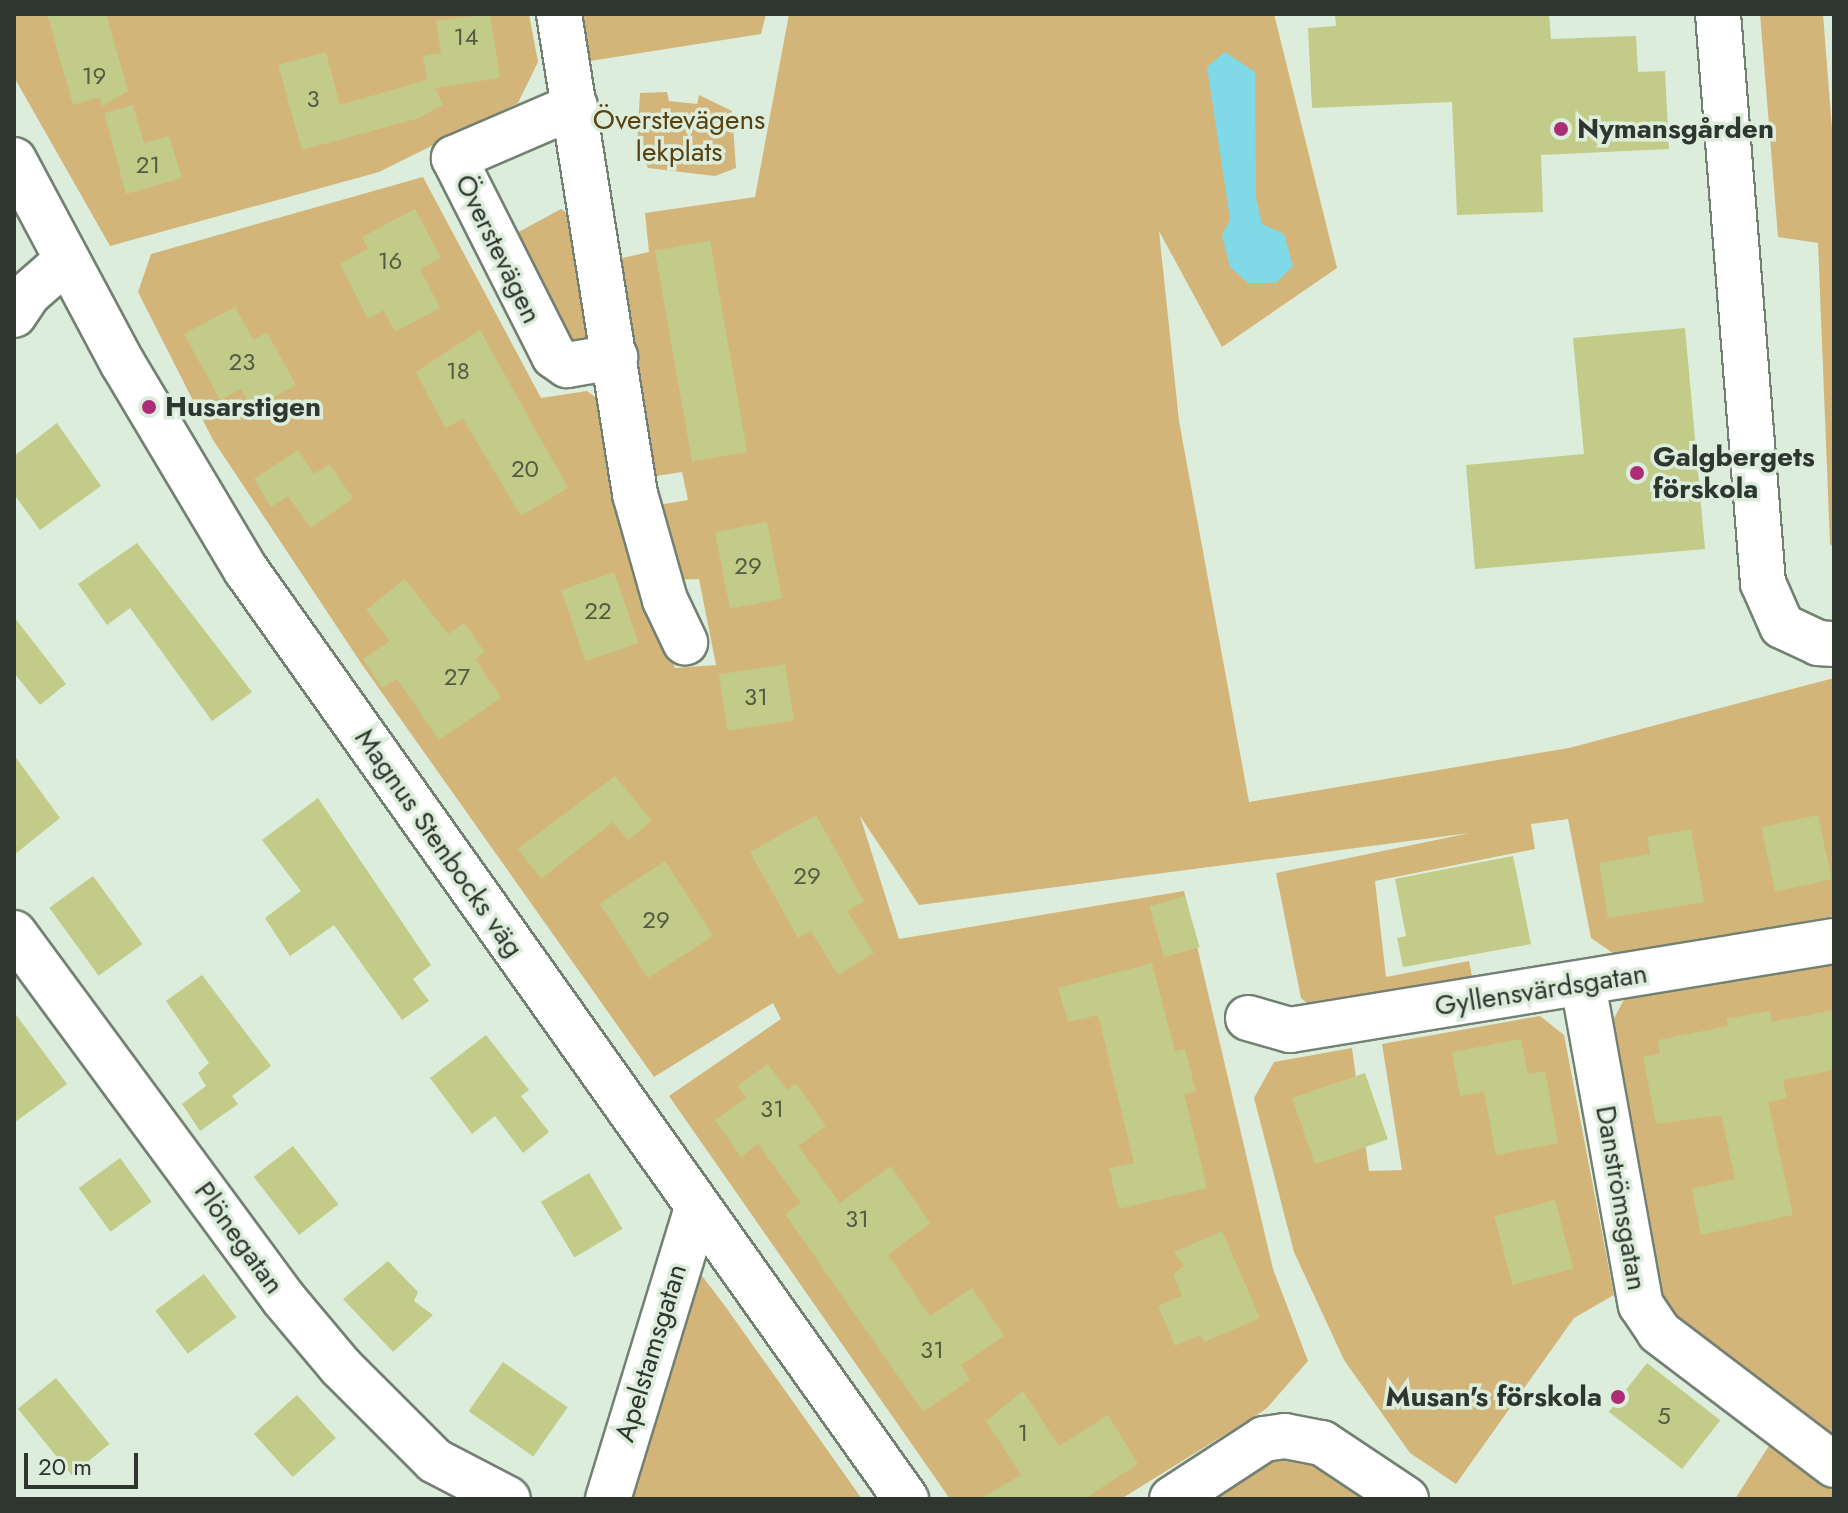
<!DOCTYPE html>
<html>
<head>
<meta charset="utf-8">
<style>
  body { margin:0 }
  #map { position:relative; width:1848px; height:1513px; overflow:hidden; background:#dceddc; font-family:Jost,sans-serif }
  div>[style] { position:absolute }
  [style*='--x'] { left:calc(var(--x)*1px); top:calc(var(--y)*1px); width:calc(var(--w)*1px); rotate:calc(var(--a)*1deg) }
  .green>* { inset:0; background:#d3b579 }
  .water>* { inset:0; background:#7fd9e7 }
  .building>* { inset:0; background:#c2cb88; transform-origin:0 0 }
  .roads { filter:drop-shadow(2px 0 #738173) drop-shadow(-2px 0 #738173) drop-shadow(0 2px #738173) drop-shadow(0 -2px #738173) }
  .minor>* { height:44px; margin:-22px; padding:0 22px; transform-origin:22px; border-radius:22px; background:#fff }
  .tertiary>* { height:44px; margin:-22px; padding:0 22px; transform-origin:22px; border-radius:22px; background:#fff }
  .dots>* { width:22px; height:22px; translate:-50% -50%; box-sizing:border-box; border:4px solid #dceddc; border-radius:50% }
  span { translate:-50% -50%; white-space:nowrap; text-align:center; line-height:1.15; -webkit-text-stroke:7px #dceddc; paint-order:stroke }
  .number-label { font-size:24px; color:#545b45 }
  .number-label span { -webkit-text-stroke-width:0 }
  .park-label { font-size:28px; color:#594211 }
  .poi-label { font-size:28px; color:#2f362f; font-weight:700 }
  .left { translate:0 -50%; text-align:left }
  .right { translate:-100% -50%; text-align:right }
  .street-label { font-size:28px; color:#2f362f }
  .frame { position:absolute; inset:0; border:16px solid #2f362f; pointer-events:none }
  .scale { position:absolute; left:24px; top:1453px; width:114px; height:36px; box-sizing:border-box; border:4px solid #2f362f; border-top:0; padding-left:10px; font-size:24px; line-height:28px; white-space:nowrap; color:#2f362f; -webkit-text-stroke:6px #dceddc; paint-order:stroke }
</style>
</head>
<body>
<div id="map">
  <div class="green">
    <i style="clip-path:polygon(14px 14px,529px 14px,538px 62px,518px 103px,379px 172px,110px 246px,14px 77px)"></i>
    <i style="clip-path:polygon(582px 14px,766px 14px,761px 34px,590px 61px)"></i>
    <i style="clip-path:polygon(789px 14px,1274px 14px,1337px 268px,1222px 347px,1159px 231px,1179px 421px,1249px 802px,1569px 748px,1834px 678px,1834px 916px,1617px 956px,1591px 938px,1568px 819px,1531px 824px,1535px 849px,1375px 881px,1386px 977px,1469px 961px,1472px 976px,1312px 1007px,1301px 998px,1276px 873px,1470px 833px,919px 905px,860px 816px,899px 939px,1184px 891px,1273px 1269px,1308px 1361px,1266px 1409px,1121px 1499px,950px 1499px,669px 1096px,781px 1019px,773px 1003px,654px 1077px,363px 666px,213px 440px,138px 292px,151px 254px,423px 177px,541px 398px,587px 391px,598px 399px,618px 489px,675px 668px,716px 665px,699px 579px,669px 580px,653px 506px,688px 500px,682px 472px,650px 477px,618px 259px,649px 252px,645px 213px,755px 197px)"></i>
    <i style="clip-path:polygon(1760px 14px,1823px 14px,1834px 155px,1834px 548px,1830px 544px,1818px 243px,1778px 237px)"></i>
    <i style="clip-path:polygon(667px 92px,669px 101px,697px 104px,699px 95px,732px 111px,736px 168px,715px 176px,648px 168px,637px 144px,640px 93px)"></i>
    <i style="clip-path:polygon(561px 209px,570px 215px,594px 338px,570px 347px,515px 234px)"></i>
    <i style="clip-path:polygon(1834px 956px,1834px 1445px,1659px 1307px,1610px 1026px,1628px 992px)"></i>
    <i style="clip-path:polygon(1540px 1016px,1564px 1035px,1614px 1295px,1574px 1318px,1456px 1484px,1410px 1453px,1344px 1360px,1294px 1252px,1254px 1098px,1274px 1062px,1352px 1048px,1369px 1171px,1402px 1170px,1382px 1044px)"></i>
    <i style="clip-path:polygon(696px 1268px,725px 1306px,862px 1499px,625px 1499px)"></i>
    <i style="clip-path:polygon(1772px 1441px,1834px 1492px,1834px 1499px,1735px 1499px)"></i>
    <i style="clip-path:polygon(1312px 1457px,1373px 1499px,1214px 1499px,1272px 1462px)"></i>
  </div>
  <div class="water">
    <i style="clip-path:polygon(1225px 52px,1255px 72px,1256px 198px,1262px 224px,1284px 234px,1293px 266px,1276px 283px,1248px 283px,1230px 267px,1222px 235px,1230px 219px,1207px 67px)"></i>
  </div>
  <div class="building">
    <i style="clip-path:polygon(47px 14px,106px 14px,128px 91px,102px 106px,100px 97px,73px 105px)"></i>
    <i style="clip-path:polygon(490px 14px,500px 78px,435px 88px,443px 105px,416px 119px,302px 150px,278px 65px,326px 52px,340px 105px,427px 80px,423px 56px,441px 53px,436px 21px)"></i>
    <i style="clip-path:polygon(1335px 14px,1549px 14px,1551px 39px,1636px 36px,1638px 72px,1665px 71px,1669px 149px,1541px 155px,1543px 212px,1457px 215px,1452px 102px,1312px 108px,1308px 28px,1336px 26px)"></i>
    <i style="clip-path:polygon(133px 105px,144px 143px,169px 136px,182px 178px,126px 194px,104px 113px)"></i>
    <i style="clip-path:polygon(415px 209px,441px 258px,420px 269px,440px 308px,395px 332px,384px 310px,368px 319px,340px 264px,368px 249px,362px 237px)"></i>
    <i style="left:710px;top:241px;width:214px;height:56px;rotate:80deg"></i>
    <i style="clip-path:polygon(235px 307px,253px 340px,267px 332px,296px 385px,252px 409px,241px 389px,220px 400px,184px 334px)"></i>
    <i style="clip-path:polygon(1685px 328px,1705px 549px,1475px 569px,1466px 465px,1584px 454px,1573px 338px)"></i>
    <i style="clip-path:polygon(480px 330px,568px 488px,521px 516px,463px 419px,445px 428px,416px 372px)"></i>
    <i style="clip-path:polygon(57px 423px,101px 486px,40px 530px,14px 494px,14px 456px)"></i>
    <i style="clip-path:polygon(298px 450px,314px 474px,329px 464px,353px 498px,311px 528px,288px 496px,271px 507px,254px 479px)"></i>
    <i style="left:767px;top:522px;width:78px;height:53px;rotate:79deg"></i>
    <i style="clip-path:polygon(137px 543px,252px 692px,212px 721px,130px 608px,107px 625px,78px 584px)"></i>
    <i style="left:614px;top:572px;width:75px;height:56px;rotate:71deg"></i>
    <i style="clip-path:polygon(405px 579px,448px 634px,464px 623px,485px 652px,475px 659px,501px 698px,439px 740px,397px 679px,382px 688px,363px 659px,390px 641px,366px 610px)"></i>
    <i style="clip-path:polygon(14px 617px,66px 684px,40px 705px,14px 673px)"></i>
    <i style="left:785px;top:664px;width:57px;height:67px;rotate:81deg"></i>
    <i style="clip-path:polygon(14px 755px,60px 818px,14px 855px)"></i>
    <i style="clip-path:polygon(615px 776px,652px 821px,628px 840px,613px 822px,541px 879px,518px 849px)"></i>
    <i style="clip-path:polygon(318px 798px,431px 965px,413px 979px,429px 1001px,402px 1020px,334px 925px,290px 956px,265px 918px,301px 891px,262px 840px)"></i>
    <i style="clip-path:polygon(816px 815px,864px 901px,847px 911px,874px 953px,838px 975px,811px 931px,798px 938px,750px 852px)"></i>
    <i style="left:1818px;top:815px;width:66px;height:58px;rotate:78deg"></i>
    <i style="clip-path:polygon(1691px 829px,1704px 902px,1608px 918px,1599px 863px,1650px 854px,1647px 837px)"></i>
    <i style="clip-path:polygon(1513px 856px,1531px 944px,1403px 967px,1397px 938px,1406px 936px,1395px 879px)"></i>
    <i style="left:665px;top:861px;width:89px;height:78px;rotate:57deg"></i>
    <i style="left:93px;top:876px;width:84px;height:54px;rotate:54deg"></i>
    <i style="left:1185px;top:896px;width:53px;height:37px;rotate:74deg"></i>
    <i style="clip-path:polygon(1152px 963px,1175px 1051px,1185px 1049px,1196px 1091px,1184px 1094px,1207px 1188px,1119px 1209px,1109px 1168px,1134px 1163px,1098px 1015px,1068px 1022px,1058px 988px)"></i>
    <i style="clip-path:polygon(202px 975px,271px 1066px,232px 1096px,238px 1104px,200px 1131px,182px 1104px,206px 1086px,198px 1073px,209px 1063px,166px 1001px)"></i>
    <i style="clip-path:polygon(1834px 1010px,1834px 1070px,1783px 1080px,1787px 1098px,1768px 1102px,1793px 1215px,1701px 1235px,1692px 1189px,1735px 1179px,1721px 1115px,1656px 1124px,1643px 1057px,1660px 1054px,1658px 1040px,1728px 1026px,1726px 1019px,1770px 1011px,1772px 1022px)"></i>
    <i style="clip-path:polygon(14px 1012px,67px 1084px,14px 1123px)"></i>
    <i style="clip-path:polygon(486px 1035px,529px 1090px,521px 1096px,549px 1132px,523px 1153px,495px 1116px,472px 1134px,430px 1078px)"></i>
    <i style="clip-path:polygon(1521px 1039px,1528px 1074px,1545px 1071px,1558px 1143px,1496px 1155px,1484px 1092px,1460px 1096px,1452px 1052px)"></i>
    <i style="clip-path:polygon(768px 1064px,787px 1090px,796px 1083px,826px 1126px,798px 1146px,840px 1203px,891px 1166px,930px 1223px,888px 1255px,930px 1316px,972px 1288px,1004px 1336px,961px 1365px,970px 1380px,923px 1412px,785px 1214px,801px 1203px,758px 1144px,741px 1157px,715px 1120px,746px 1098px,737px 1086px)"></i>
    <i style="left:1365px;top:1073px;width:70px;height:77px;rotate:71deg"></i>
    <i style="left:293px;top:1146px;width:74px;height:50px;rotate:52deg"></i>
    <i style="left:120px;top:1158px;width:54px;height:51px;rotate:54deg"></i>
    <i style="left:589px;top:1173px;width:65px;height:56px;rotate:59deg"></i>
    <i style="left:1555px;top:1200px;width:71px;height:63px;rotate:75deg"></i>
    <i style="clip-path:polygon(1222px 1231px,1260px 1318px,1204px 1342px,1200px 1335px,1175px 1346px,1158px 1306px,1182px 1296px,1173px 1274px,1184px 1266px,1174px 1252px)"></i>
    <i style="clip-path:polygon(388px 1261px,418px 1292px,414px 1301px,433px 1315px,393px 1352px,343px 1299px)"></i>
    <i style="left:204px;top:1274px;width:54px;height:61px;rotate:53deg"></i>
    <i style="left:503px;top:1362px;width:79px;height:60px;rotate:35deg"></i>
    <i style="left:1647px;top:1363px;width:93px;height:62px;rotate:38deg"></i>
    <i style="left:56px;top:1378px;width:85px;height:49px;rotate:51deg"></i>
    <i style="clip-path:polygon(1023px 1391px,1059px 1446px,1108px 1415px,1138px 1464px,1084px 1499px,979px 1499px,1021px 1475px,986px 1421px)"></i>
    <i style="left:297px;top:1395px;width:58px;height:58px;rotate:48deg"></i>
  </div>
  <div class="roads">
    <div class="minor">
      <i style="--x:559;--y:14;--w:486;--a:81"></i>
      <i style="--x:635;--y:494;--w:110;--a:74.2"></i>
      <i style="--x:665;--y:600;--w:47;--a:64.5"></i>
      <i style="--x:1718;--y:14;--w:571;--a:85.48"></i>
      <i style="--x:1763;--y:583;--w:47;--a:66.2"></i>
      <i style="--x:1782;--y:626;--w:40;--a:25"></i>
      <i style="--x:1818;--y:643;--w:16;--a:4"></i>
      <i style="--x:575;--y:106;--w:132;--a:156.7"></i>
      <i style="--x:454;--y:158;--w:222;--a:63.2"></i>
      <i style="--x:554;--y:356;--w:16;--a:35"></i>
      <i style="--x:567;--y:365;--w:49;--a:-9.5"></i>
      <i style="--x:14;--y:315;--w:25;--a:-56"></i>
      <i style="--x:28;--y:294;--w:50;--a:-41"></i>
      <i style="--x:14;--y:933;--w:453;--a:53.6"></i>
      <i style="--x:283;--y:1298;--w:90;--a:50"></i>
      <i style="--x:341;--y:1367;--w:133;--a:45"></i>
      <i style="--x:435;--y:1461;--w:82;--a:27.5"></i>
      <i style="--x:1583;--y:984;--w:326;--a:79.8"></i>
      <i style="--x:1641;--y:1305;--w:32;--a:56"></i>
      <i style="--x:1659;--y:1332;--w:220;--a:37.2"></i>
      <i style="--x:1248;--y:1018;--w:44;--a:15.9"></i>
      <i style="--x:1290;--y:1030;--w:551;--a:-9.29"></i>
      <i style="--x:608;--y:1499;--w:305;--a:-73"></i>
      <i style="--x:1172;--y:1499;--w:110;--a:-33.1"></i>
      <i style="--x:1264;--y:1439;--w:21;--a:-8"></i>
      <i style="--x:1285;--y:1436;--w:38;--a:11"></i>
      <i style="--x:1322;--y:1443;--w:101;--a:33.7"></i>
    </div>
    <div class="tertiary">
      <i style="--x:14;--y:160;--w:231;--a:61.9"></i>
      <i style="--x:123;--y:364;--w:240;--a:59.2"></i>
      <i style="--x:246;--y:570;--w:1140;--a:54.61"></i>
    </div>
  </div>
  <div class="dots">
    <i style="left:1561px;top:129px;background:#ad2c78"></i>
    <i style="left:149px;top:407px;background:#ad2c78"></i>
    <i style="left:1637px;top:473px;background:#ad2c78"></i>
    <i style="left:1618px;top:1397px;background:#ad2c78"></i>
  </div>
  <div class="number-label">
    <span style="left:466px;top:37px">14</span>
    <span style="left:94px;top:76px">19</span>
    <span style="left:313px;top:99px">3</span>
    <span style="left:148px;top:165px">21</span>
    <span style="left:390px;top:261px">16</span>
    <span style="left:242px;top:362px">23</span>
    <span style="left:458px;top:371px">18</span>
    <span style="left:525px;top:469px">20</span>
    <span style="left:748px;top:566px">29</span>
    <span style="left:598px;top:611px">22</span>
    <span style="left:457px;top:677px">27</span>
    <span style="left:756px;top:697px">31</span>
    <span style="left:807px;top:876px">29</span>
    <span style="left:656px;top:920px">29</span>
    <span style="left:772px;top:1109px">31</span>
    <span style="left:857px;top:1219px">31</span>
    <span style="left:932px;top:1350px">31</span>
    <span style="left:1664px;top:1416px">5</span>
    <span style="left:1023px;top:1433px">1</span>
  </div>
  <div class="park-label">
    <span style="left:679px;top:136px">Överstevägens<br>lekplats</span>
  </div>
  <div class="poi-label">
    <span class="left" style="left:1577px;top:129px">Nymansgården</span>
    <span class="left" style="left:165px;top:407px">Husarstigen</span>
    <span class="left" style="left:1653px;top:473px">Galgbergets<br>förskola</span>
    <span class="right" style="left:1602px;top:1397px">Musan's förskola</span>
  </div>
  <div class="street-label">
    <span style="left:498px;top:249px;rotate:64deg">Överstevägen</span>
    <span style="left:439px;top:843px;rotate:55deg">Magnus Stenbocks väg</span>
    <span style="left:1541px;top:990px;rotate:-9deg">Gyllensvärdsgatan</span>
    <span style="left:1621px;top:1198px;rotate:80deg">Danströmsgatan</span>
    <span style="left:239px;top:1238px;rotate:54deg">Plönegatan</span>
    <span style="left:651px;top:1353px;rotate:-73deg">Apelstamsgatan</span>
  </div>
  <div class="frame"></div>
  <div class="scale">20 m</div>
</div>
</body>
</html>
